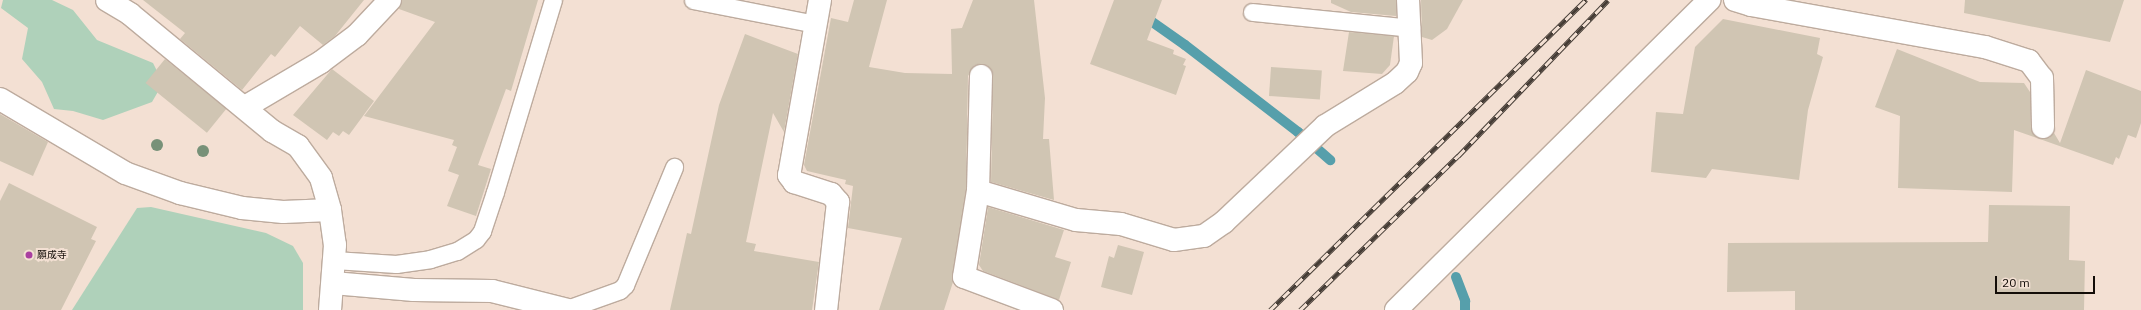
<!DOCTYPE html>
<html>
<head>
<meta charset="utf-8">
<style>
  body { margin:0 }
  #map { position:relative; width:2141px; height:310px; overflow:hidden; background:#f3e0d3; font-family:"IBM Plex Sans","Noto Sans JP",sans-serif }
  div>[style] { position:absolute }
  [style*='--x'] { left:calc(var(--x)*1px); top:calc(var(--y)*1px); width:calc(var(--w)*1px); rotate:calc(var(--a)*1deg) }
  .green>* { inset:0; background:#afd1ba }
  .stream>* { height:10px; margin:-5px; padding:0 5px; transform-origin:5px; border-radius:5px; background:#569fab }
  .building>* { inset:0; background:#d0c5b3; transform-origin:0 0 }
  .roads { filter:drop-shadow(1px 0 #bdab9e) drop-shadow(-1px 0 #bdab9e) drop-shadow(0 1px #bdab9e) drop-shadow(0 -1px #bdab9e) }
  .lane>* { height:17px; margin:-8.5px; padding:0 8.5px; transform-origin:8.5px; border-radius:8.5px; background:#fff }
  .street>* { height:22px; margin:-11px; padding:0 11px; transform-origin:11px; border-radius:11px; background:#fff }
  .rail>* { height:4.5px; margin-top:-2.25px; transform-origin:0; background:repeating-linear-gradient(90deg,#f3e0d3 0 9px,#453c35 0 18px); box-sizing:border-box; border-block:1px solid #453c35 }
  .trees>* { width:12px; height:12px; margin:-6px; border-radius:50%; background:#779178 }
  .dots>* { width:11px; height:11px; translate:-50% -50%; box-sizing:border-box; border:2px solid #f3e0d3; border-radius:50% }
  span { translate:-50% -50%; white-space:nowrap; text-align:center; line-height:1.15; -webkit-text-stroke:4px #f3e0d3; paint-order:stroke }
  .poi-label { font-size:10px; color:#130d08 }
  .left { translate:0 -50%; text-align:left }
  .scale { position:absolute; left:1995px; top:276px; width:100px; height:18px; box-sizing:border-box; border:2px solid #130d08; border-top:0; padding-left:5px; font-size:12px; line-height:14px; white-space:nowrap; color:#130d08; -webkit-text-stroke:3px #f3e0d3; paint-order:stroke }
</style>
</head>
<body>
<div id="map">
  <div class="green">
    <i style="clip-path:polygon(3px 0,52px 0,73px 10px,97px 40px,153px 63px,163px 83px,152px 102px,103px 120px,73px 111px,54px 109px,42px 82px,22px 59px,28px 28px,1px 8px)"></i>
    <i style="clip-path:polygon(151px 207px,266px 233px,293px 246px,303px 263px,303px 310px,72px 310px,137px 208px)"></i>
  </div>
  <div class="stream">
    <i style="--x:1121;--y:0;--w:78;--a:35.1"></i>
    <i style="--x:1185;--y:45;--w:143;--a:37.6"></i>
    <i style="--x:1298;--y:132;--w:43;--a:41.2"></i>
    <i style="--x:1456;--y:277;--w:26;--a:69"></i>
    <i style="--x:1465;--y:301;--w:9;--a:90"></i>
  </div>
  <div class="building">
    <i style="clip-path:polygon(143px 0,364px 0,335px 36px,323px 45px,300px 26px,275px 57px,271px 54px,242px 90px,180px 39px,185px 33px)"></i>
    <i style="clip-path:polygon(402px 0,538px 0,511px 91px,506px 89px,478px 165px,491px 169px,476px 216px,447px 206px,459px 175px,448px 171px,457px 147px,452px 145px,454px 140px,364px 116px,435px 22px,399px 9px)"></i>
    <i style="clip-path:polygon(854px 0,887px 0,869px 67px,905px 73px,952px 74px,951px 29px,962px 28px,973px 0,1034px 0,1045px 98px,1043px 139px,1049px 139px,1054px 200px,991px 182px,993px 76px,987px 65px,975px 65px,968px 76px,966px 190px,953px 282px,944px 310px,879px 310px,902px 238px,848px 228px,853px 186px,845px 184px,846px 180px,807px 171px,804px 165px,831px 18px,848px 22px)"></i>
    <i style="clip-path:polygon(1114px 0,1162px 0,1147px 40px,1174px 50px,1173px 54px,1186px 59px,1183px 65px,1186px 66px,1176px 95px,1090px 64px)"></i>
    <i style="clip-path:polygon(1331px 0,1396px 0,1396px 16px,1351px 12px,1331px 3px)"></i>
    <i style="clip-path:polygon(1421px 0,1463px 0,1447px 29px,1432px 40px,1422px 37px)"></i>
    <i style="clip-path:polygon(1965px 0,2124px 0,2110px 42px,1964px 13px)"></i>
    <i style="clip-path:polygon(1723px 19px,1820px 38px,1817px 54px,1823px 57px,1808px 110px,1799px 180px,1712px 169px,1706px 178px,1651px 172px,1656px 112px,1683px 114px,1695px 47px)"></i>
    <i style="clip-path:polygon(1349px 32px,1394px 36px,1390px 65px,1382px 74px,1343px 71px)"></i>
    <i style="clip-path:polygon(745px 34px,798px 54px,784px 132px,773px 113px,746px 242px,756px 244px,754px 251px,819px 262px,812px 310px,670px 310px,687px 233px,691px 234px,719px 105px)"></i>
    <i style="clip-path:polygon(1897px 49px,1980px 82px,2024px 83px,2030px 92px,2031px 128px,2037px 138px,2049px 138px,2054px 133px,2060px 143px,2086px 70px,2141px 91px,2141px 123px,2136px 138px,2128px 135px,2119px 159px,2116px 157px,2113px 165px,2014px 130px,2012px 192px,1898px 188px,1900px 116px,1875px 107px)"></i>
    <i style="left:165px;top:59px;width:79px;height:31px;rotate:39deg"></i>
    <i style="left:1271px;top:67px;width:51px;height:29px;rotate:4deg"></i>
    <i style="clip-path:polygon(332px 69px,374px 101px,349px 135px,343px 131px,339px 136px,333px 132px,327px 140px,293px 115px)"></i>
    <i style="clip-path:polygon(0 114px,48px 142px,33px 176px,0 161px)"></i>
    <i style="clip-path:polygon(9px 183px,97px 227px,91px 239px,96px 241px,61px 310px,0 310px,0 201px)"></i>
    <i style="clip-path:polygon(1989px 205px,2070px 206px,2069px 260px,2085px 261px,2084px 310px,1795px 310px,1795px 291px,1727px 292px,1728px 243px,1988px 242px)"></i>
    <i style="clip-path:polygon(988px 207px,1064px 230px,1055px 257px,1071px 262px,1059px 300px,983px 271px,979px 265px)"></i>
    <i style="clip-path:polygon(1118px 245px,1144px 252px,1132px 295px,1101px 287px,1109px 256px,1114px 258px)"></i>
  </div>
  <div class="roads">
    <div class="lane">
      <i style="--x:693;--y:0;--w:124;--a:11.1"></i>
      <i style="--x:1252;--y:12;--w:160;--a:5.7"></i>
      <i style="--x:334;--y:260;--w:62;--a:3.7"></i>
      <i style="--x:396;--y:264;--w:34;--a:-8"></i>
      <i style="--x:430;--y:259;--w:28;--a:-17"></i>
      <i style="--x:457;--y:251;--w:22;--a:-32"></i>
      <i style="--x:476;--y:239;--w:10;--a:-53"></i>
      <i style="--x:482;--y:231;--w:41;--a:-71.6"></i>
      <i style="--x:495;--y:192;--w:201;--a:-73.2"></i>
      <i style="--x:567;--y:309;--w:56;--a:-19.7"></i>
      <i style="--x:620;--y:290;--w:7;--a:-45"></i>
      <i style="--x:625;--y:285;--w:128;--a:-67.4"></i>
    </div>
    <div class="street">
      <i style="--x:107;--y:0;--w:27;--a:31"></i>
      <i style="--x:130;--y:14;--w:184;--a:39.5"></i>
      <i style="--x:272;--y:131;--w:30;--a:30"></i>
      <i style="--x:298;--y:146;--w:39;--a:54"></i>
      <i style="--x:321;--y:178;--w:33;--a:74"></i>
      <i style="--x:330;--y:210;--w:35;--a:82"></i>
      <i style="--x:335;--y:245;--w:65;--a:94.4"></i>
      <i style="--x:820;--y:0;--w:178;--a:100"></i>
      <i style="--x:789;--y:175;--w:9;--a:54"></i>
      <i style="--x:794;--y:182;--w:39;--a:18"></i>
      <i style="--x:831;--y:194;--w:11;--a:49"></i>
      <i style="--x:838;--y:202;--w:109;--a:96.3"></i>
      <i style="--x:1735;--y:0;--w:17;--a:17"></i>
      <i style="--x:1751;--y:5;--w:238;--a:10.2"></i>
      <i style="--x:1985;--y:47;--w:46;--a:17.7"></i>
      <i style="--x:2029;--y:61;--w:21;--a:53"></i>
      <i style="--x:2042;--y:78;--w:49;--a:88.8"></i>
      <i style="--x:0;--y:99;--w:145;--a:30.6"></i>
      <i style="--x:125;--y:173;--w:59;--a:20"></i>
      <i style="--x:180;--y:193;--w:64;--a:13.6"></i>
      <i style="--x:242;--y:208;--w:41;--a:5.6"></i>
      <i style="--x:283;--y:212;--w:47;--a:-2.4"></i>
      <i style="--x:245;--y:107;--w:88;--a:-30.6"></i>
      <i style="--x:321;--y:62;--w:45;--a:-36.9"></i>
      <i style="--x:357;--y:35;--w:48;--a:-46.7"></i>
      <i style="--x:978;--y:191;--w:115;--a:-88.5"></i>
      <i style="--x:333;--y:283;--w:81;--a:4.9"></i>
      <i style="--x:414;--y:290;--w:78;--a:0.7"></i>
      <i style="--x:492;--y:291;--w:78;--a:14"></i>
      <i style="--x:1052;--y:310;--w:94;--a:-159.4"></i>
      <i style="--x:964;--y:277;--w:87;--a:-80.8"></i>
      <i style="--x:978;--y:191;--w:102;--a:16.5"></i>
      <i style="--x:1076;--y:220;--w:45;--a:5.1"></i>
      <i style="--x:1121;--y:224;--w:55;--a:16.8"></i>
      <i style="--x:1174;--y:240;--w:30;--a:-8"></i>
      <i style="--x:1204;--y:236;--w:24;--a:-35"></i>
      <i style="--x:1224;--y:222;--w:139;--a:-43.5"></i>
      <i style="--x:1325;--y:126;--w:82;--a:-31.6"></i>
      <i style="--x:1395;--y:83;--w:16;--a:-43"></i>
      <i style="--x:1407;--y:72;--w:10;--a:-66"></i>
      <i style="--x:1411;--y:63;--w:63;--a:-92.7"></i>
      <i style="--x:1396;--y:310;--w:441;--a:-44.7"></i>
    </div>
  </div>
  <div class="rail">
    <i style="--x:1270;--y:310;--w:443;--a:-44.5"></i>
    <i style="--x:1300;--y:310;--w:221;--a:-44.3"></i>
    <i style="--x:1458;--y:156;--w:216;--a:-46.1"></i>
  </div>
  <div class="trees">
    <i style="left:157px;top:145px"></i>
    <i style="left:203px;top:151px"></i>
  </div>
  <div class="dots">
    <i style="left:29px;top:255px;background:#a93fa0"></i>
  </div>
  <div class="poi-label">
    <span class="left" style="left:37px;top:255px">願成寺</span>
  </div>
  <div class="scale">20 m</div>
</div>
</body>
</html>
